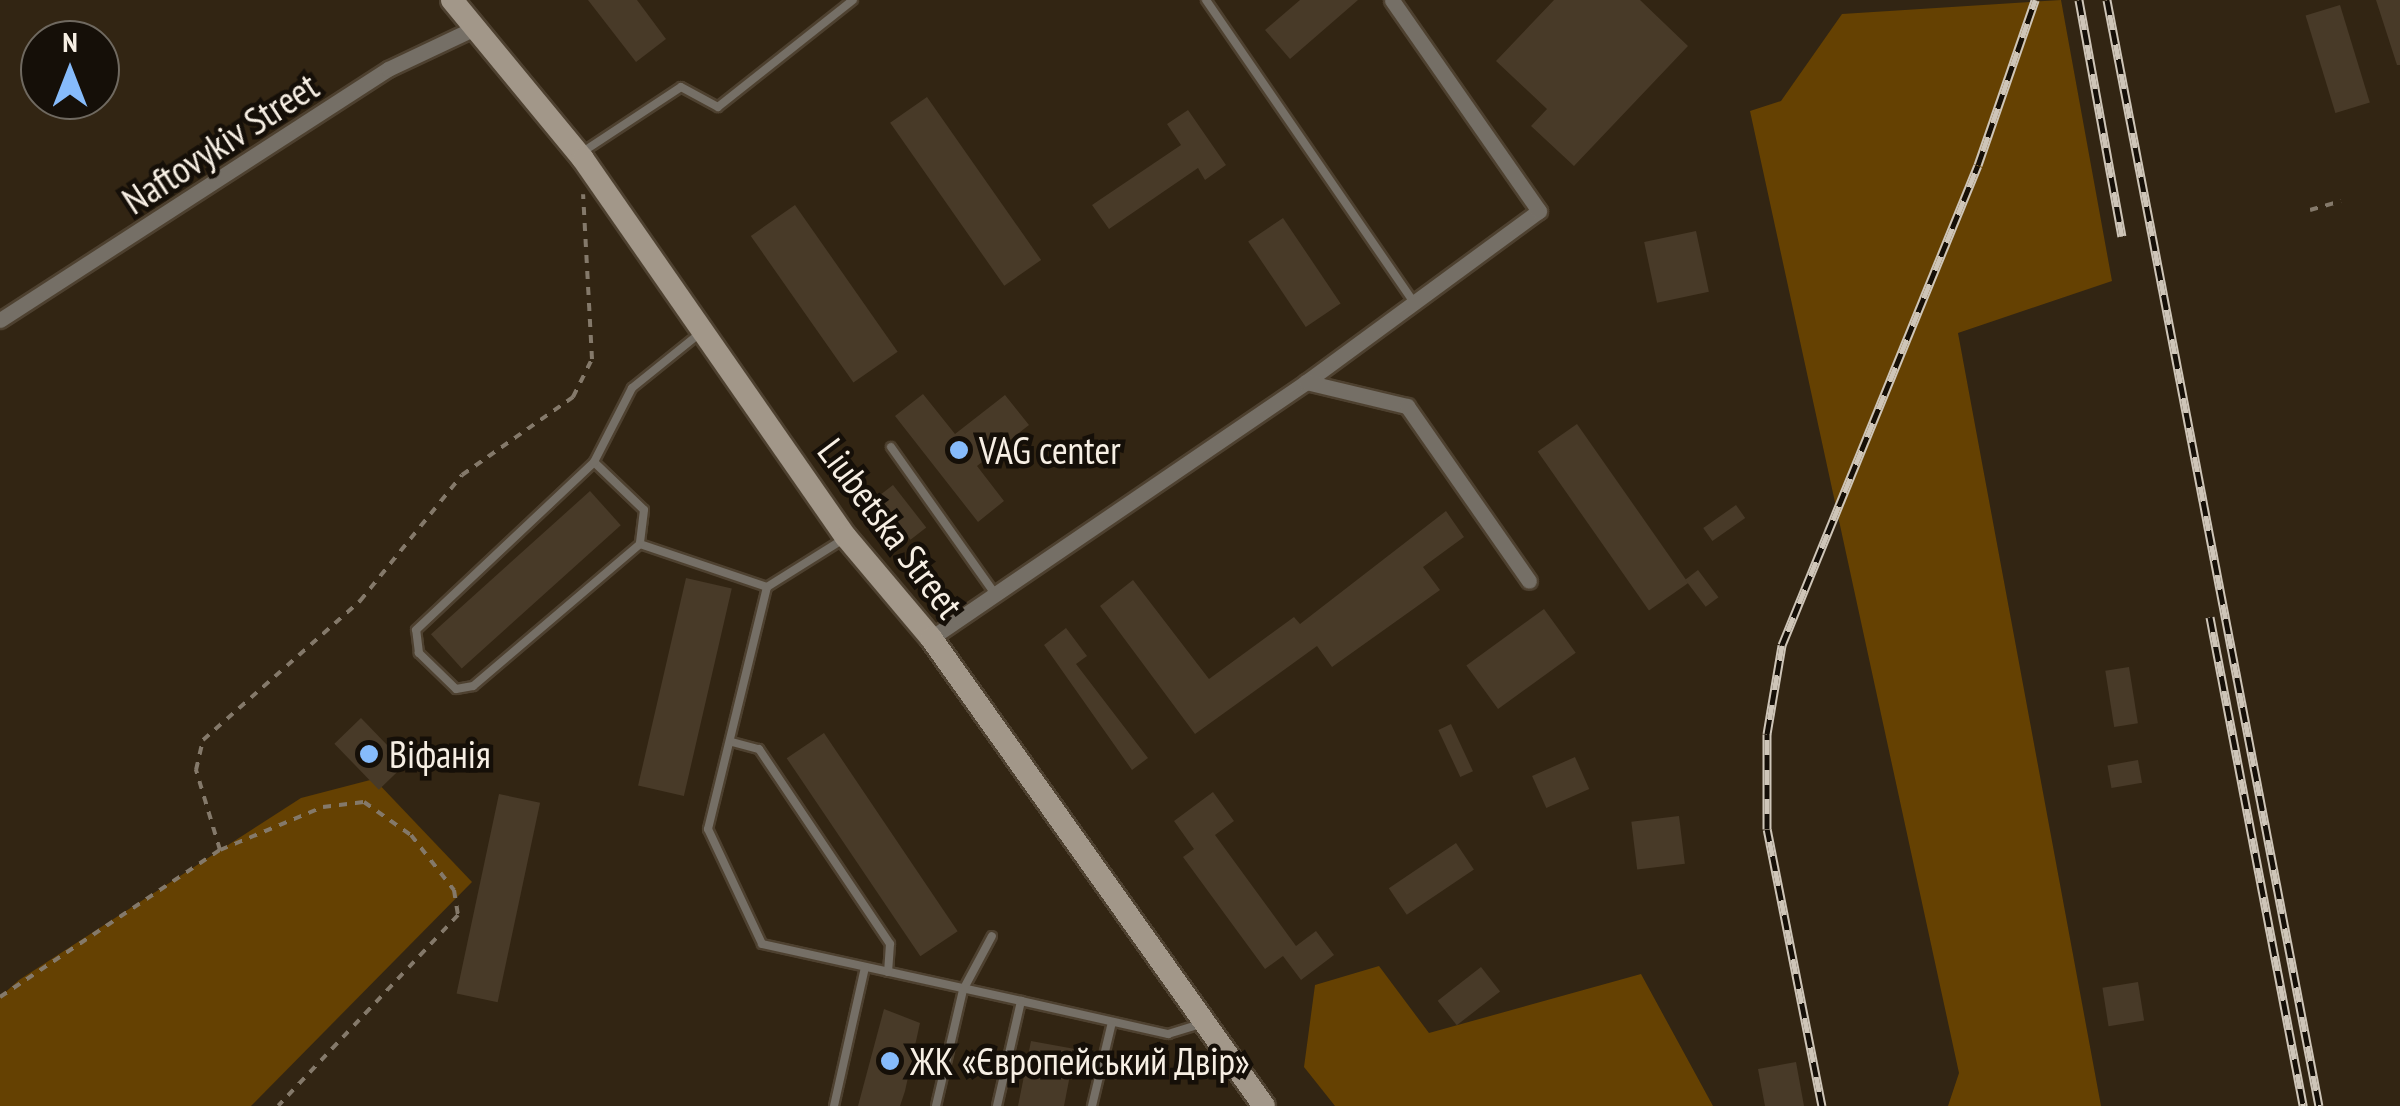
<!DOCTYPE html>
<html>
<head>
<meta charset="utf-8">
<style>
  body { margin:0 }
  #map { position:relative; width:2400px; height:1106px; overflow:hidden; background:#322513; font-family:"PT Sans Narrow",sans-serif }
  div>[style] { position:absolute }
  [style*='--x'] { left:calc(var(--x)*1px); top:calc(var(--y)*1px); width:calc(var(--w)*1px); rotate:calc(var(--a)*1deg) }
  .green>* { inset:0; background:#654102 }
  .building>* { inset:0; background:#483a28; transform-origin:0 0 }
  .path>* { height:4px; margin-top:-2px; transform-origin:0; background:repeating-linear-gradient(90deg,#84796a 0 8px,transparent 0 16px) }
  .roads { filter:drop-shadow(2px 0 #4e4130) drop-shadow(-2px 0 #4e4130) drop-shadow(0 2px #4e4130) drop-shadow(0 -2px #4e4130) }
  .service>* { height:8px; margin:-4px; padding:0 4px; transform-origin:4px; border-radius:4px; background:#756f66 }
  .minor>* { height:15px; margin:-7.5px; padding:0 7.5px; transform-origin:7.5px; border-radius:7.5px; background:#756f66 }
  .secondary>* { height:22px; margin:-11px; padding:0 11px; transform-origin:11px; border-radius:11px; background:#a29789 }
  .rail>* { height:9px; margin-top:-4.5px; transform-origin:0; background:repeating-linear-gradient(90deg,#150f08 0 15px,#cec5b8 0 30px); box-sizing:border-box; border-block:2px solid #cec5b8 }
  .dots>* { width:28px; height:28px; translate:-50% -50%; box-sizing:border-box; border:5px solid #150f08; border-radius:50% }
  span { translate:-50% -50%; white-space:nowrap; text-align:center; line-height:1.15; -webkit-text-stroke:9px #150f08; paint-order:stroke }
  .street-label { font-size:38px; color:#f7efe4 }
  .poi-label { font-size:38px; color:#f7efe4 }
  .left { translate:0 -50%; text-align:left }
  .north { position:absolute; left:20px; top:20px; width:100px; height:100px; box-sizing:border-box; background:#150f08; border:2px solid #6f6960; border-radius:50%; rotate:0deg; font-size:28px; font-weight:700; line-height:40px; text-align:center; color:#f7efe4 }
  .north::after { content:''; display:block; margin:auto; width:35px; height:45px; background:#86bbfb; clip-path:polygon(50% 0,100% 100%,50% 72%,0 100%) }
</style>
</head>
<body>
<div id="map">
  <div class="green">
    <i style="clip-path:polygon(2061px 0,2112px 281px,1958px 333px,2101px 1106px,1948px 1106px,1959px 1073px,1750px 111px,1781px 101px,1842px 14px)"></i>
    <i style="clip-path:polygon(374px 779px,472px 882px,251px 1106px,0 1106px,0 997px,19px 980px,301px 798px)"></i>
    <i style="clip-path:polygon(1379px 966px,1429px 1033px,1641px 974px,1713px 1106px,1335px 1106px,1304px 1067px,1315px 985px)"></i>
  </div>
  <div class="building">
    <i style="clip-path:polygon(588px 0,637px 0,666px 39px,636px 62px)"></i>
    <i style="clip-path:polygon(1300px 0,1358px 0,1290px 59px,1265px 30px)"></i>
    <i style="clip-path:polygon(1554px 0,1640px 0,1688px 46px,1574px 166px,1531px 126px,1547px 109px,1496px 61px)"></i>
    <i style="clip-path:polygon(2376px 0,2400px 0,2400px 65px,2397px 65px)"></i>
    <i style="left:2340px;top:5px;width:102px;height:36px;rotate:73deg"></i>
    <i style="left:927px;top:97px;width:199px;height:45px;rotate:55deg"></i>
    <i style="clip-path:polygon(1188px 110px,1226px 165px,1205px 180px,1198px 168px,1109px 229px,1092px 205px,1181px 145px,1167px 124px)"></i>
    <i style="left:795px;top:205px;width:179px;height:54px;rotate:55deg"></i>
    <i style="left:1283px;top:218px;width:103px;height:42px;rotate:56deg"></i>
    <i style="left:1696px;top:231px;width:62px;height:53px;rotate:78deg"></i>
    <i style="clip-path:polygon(923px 394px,955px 434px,1005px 395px,1029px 425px,977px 466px,1004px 501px,978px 522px,895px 416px)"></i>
    <i style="left:1577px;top:424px;width:194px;height:48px;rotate:55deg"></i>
    <i style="left:893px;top:485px;width:54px;height:20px;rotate:52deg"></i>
    <i style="left:590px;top:491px;width:46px;height:214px;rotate:48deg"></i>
    <i style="left:1736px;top:505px;width:16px;height:40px;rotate:55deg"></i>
    <i style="clip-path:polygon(1446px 511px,1464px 537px,1423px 567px,1440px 590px,1332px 667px,1317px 646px,1195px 734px,1100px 606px,1133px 580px,1209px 679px,1294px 617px,1300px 624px)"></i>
    <i style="left:1698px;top:570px;width:34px;height:16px;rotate:53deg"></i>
    <i style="left:686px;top:578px;width:47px;height:213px;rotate:13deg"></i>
    <i style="left:1544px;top:609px;width:54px;height:96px;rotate:54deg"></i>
    <i style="clip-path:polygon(1066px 628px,1087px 656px,1076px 664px,1148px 758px,1132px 770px,1044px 645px)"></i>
    <i style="left:2129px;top:667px;width:57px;height:24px;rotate:81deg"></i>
    <i style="left:361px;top:718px;width:64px;height:37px;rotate:46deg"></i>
    <i style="left:1451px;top:724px;width:52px;height:14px;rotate:65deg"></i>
    <i style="left:824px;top:733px;width:239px;height:45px;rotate:56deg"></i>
    <i style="left:1575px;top:757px;width:35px;height:47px;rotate:66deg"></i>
    <i style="left:2138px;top:760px;width:23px;height:31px;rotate:80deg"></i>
    <i style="clip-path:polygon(1213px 792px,1234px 821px,1215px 835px,1296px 946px,1316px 931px,1334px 955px,1301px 980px,1283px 956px,1265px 969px,1183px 857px,1194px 849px,1174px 821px)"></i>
    <i style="left:499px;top:794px;width:42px;height:204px;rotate:12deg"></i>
    <i style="left:1679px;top:816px;width:48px;height:48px;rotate:83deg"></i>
    <i style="left:1456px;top:843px;width:32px;height:81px;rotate:56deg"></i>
    <i style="left:1481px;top:967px;width:31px;height:55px;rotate:52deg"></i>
    <i style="left:2138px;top:982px;width:39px;height:36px;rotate:81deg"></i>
    <i style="clip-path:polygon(884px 1009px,920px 1023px,905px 1091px,900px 1106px,858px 1106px)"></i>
    <i style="clip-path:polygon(1031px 1041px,1075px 1049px,1064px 1106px,1018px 1106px)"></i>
    <i style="clip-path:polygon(1796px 1062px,1804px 1106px,1765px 1106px,1758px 1069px)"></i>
  </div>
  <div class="path">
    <i style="--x:2310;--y:210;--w:32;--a:-16"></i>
    <i style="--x:220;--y:850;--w:84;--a:-106.7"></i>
    <i style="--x:196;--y:770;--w:31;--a:-77"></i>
    <i style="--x:203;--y:740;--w:210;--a:-41.5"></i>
    <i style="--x:360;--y:601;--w:162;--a:-51"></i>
    <i style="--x:462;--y:475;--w:136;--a:-35.1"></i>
    <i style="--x:573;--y:397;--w:42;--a:-63.4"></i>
    <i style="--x:592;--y:359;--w:165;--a:-93.1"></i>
    <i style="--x:0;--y:997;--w:265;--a:-33.8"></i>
    <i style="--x:220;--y:850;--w:112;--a:-22.7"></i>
    <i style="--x:323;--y:807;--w:41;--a:-7"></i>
    <i style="--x:364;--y:802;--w:57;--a:35.1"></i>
    <i style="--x:411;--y:835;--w:70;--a:52"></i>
    <i style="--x:454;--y:890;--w:25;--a:81"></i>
    <i style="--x:458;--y:915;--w:262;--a:133.3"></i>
  </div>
  <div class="roads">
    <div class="service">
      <i style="--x:1206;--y:0;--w:368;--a:55.5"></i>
      <i style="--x:584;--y:151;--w:116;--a:-33.4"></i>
      <i style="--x:681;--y:87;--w:42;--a:28.4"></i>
      <i style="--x:718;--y:107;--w:172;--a:-38.4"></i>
      <i style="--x:891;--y:447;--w:180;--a:54.7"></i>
      <i style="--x:594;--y:462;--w:69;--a:43.8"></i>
      <i style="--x:644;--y:510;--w:34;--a:97"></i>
      <i style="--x:640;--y:544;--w:219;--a:139.6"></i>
      <i style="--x:473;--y:686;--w:17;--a:170"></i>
      <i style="--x:456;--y:689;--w:52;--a:-135.8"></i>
      <i style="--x:419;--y:653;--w:23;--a:-97"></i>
      <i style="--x:416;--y:630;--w:245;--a:-43.3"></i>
      <i style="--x:594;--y:462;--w:83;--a:-62.8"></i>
      <i style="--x:632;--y:388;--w:86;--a:-38.9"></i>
      <i style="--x:842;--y:540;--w:89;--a:147.9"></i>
      <i style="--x:767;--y:587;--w:249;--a:103.7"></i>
      <i style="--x:708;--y:829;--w:127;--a:64.8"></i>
      <i style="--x:762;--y:944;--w:265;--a:12.4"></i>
      <i style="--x:640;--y:544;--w:134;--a:18.7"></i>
      <i style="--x:732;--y:742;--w:28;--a:15"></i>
      <i style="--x:759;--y:749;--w:235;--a:56.1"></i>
      <i style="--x:890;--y:944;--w:28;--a:94"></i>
      <i style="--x:834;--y:1106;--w:142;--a:-77.4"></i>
      <i style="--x:936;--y:1106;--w:119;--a:-76.9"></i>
      <i style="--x:963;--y:990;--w:61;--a:-61.8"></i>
      <i style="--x:997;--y:1106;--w:108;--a:-77.1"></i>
      <i style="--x:1021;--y:1001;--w:151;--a:12.7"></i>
      <i style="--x:1168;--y:1034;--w:37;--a:-17"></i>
      <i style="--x:1092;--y:1106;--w:86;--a:-76.6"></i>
    </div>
    <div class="minor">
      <i style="--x:0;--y:320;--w:462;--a:-32.9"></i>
      <i style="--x:388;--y:69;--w:98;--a:-25.3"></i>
      <i style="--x:1306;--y:382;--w:289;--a:-36.3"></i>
      <i style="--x:1539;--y:211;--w:257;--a:-124.9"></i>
      <i style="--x:931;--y:638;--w:454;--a:-34.3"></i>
      <i style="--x:1306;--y:382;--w:104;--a:13.4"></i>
      <i style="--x:1407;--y:406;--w:213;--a:55.1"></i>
    </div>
    <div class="secondary">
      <i style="--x:452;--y:0;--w:206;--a:50.5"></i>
      <i style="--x:583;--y:159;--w:460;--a:55.2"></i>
      <i style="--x:846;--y:537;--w:132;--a:49.9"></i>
      <i style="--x:931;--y:638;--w:574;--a:54.57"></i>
    </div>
  </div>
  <div class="rail">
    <i style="--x:2079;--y:0;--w:240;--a:79.7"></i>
    <i style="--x:2107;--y:0;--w:1126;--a:79.15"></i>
    <i style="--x:2210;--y:617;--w:498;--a:79.2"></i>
    <i style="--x:1822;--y:1106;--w:282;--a:-101.2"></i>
    <i style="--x:1767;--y:829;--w:95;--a:-90"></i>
    <i style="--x:1767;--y:734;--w:90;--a:-80.4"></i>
    <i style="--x:1782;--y:645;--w:518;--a:-67.79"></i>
    <i style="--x:1978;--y:165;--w:175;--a:-70.9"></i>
  </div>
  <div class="dots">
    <i style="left:959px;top:450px;background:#86bbfb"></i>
    <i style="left:369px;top:754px;background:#86bbfb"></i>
    <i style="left:890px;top:1061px;background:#86bbfb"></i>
  </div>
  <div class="street-label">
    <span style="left:220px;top:143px;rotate:-33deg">Naftovykiv Street</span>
    <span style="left:891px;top:528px;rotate:53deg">Liubetska Street</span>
  </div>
  <div class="poi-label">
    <span class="left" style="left:979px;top:450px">VAG center</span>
    <span class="left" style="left:389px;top:754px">Віфанія</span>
    <span class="left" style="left:910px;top:1061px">ЖК «Європейський Двір»</span>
  </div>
  <div class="north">N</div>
</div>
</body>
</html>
